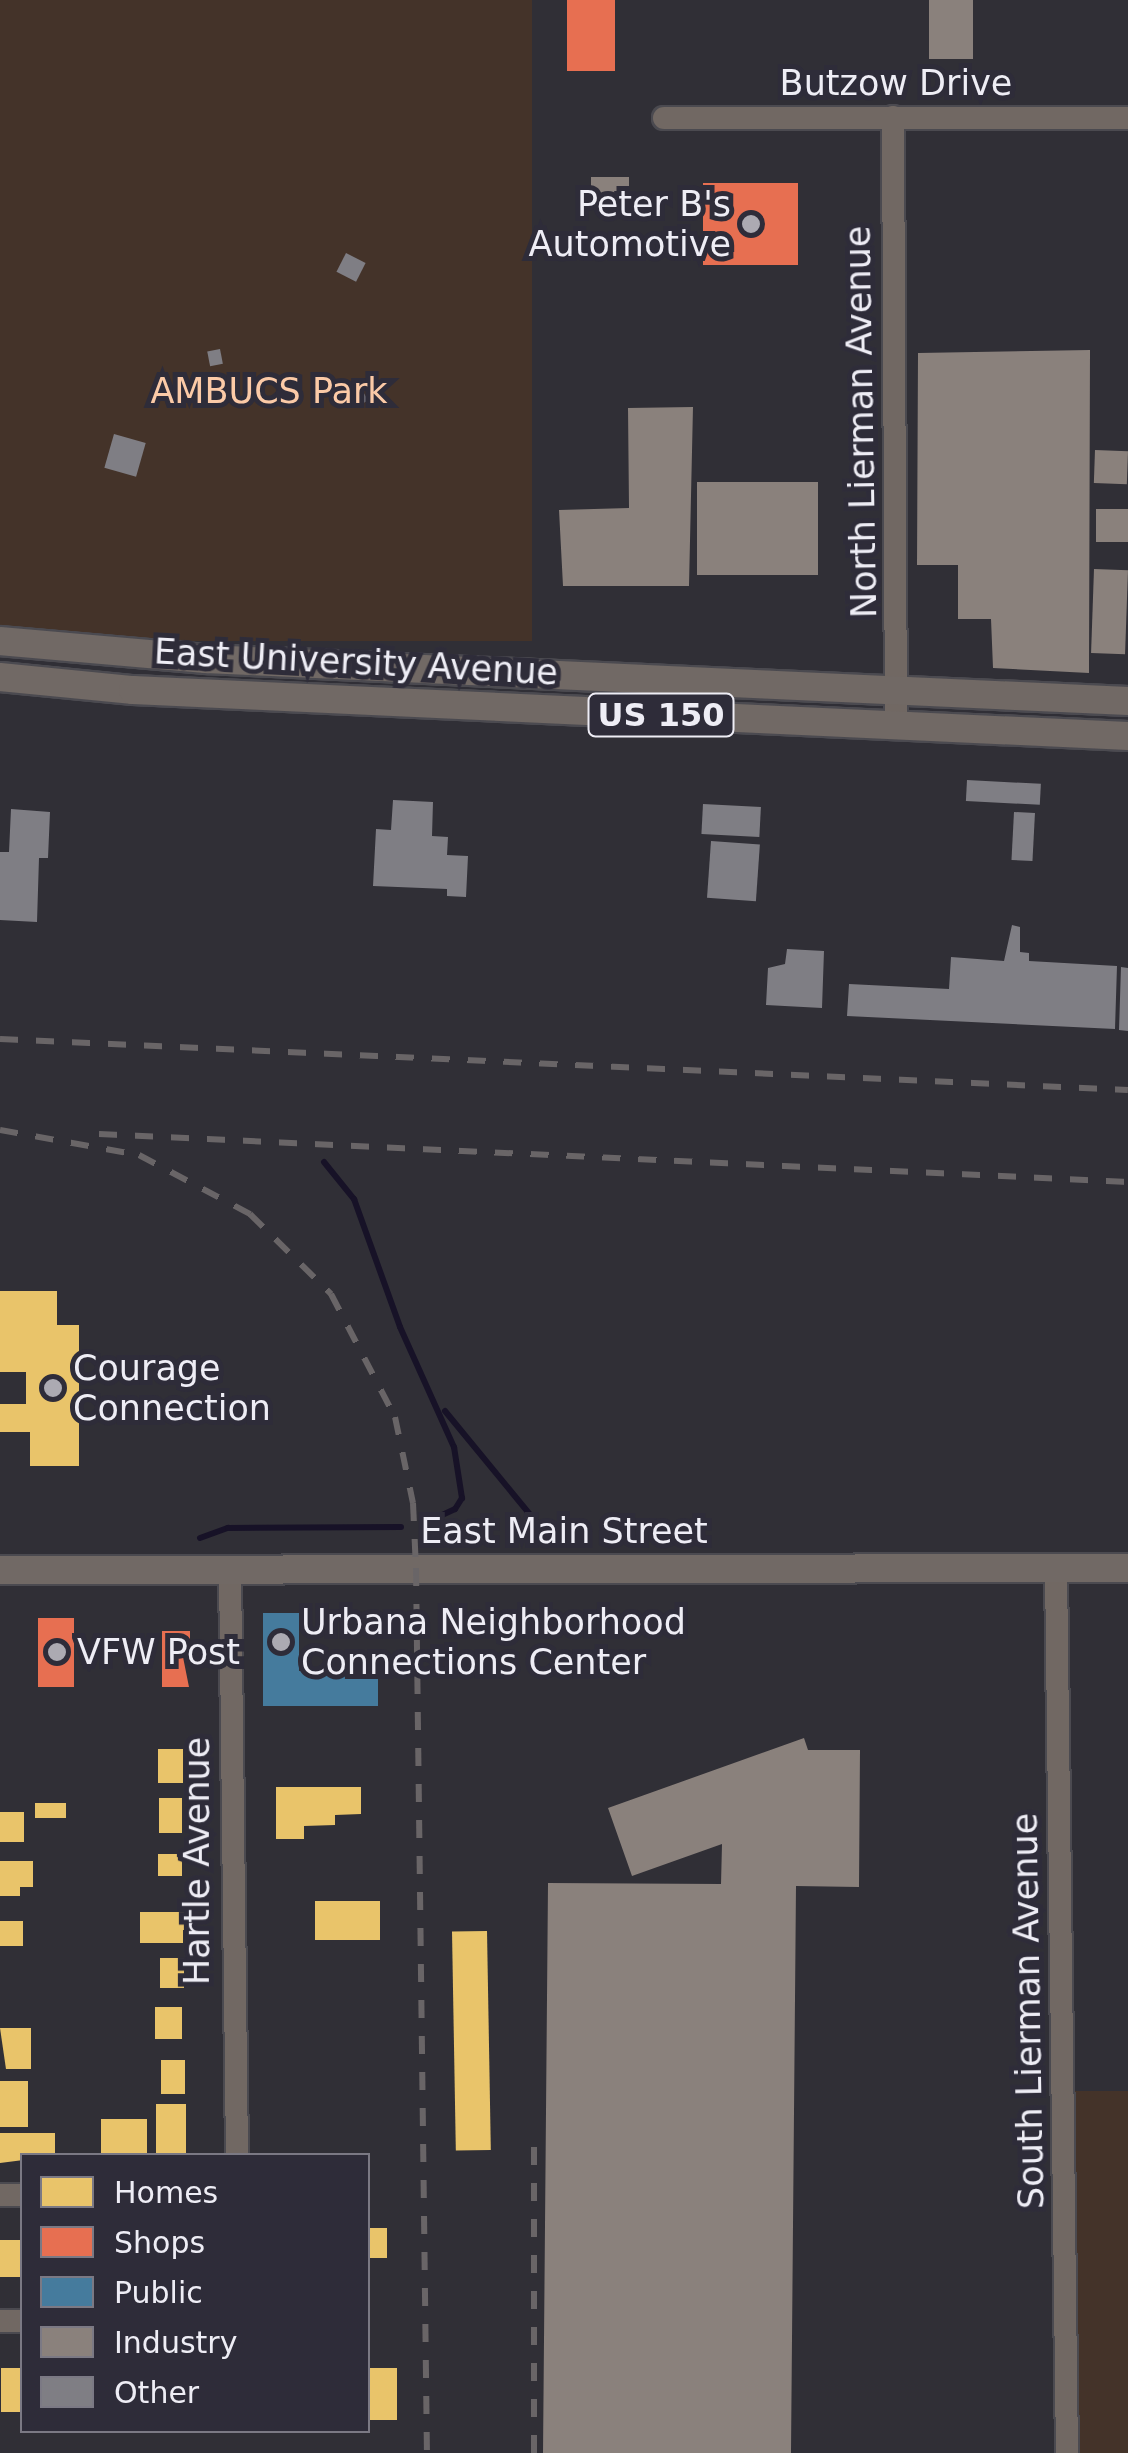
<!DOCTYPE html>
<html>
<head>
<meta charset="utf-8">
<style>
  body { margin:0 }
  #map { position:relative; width:1128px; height:2453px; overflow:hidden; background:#302f36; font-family:"DejaVu Sans",sans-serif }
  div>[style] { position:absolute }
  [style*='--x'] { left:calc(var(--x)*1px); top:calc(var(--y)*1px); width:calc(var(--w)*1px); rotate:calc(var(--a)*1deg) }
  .green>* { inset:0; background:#443329; transform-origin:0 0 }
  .homes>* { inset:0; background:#e9c46a; transform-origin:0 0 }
  .shops>* { inset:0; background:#e76f51; transform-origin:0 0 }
  .public>* { inset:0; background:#457b9d }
  .industry>* { inset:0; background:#8a817c; transform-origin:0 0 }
  .stream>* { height:6px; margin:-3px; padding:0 3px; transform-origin:3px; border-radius:3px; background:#171227 }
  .building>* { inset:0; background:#7f7e84; transform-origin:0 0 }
  .roads { filter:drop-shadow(2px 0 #4b4a50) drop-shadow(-2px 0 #4b4a50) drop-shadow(0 2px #4b4a50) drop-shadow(0 -2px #4b4a50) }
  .minor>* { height:22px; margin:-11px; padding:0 11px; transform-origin:11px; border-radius:11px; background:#716863 }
  .major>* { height:28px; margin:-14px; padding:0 14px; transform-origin:14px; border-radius:14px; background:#716965 }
  .rail>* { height:6px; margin-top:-3px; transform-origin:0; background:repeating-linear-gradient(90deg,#696567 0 18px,transparent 0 36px) }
  .dots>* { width:28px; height:28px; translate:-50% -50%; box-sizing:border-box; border:5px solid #2e2c39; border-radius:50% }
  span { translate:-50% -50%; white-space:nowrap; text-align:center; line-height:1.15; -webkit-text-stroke:10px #2e2c39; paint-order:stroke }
  .shield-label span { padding:2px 8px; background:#2e2c39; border:2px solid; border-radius:8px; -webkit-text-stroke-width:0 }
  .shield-label { font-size:32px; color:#eeedf5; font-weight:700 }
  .street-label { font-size:35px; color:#eeedf5 }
  .poi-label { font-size:35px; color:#eeedf5 }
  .right { translate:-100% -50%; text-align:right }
  .left { translate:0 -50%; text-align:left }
  .park-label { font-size:35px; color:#fbcaa7 }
  .legend { position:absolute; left:20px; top:2153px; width:350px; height:280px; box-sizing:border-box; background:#2e2c39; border:2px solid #7b7984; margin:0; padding:12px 18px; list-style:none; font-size:30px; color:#eeedf5 }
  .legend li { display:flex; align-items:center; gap:20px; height:50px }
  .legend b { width:50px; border:2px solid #7b7984 }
</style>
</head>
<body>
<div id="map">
  <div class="green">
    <i style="left:0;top:0;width:532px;height:641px"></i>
    <i style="left:1073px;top:2091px;width:55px;height:362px"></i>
  </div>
  <div class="homes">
    <i style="clip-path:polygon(0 1291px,57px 1291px,57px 1325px,79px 1325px,79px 1466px,30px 1466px,30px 1432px,0 1432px,0 1404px,26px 1404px,26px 1372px,0 1372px)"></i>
    <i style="left:158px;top:1749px;width:25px;height:34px"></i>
    <i style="clip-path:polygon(276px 1787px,361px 1787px,361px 1814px,335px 1815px,335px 1825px,304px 1826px,304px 1839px,276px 1839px)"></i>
    <i style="left:159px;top:1798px;width:23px;height:35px"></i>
    <i style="left:35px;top:1803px;width:31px;height:15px"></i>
    <i style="left:0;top:1812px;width:24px;height:30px"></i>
    <i style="left:158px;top:1854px;width:24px;height:22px"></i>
    <i style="clip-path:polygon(0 1861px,33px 1861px,33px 1887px,20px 1887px,20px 1896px,0 1896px)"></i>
    <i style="left:315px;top:1901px;width:65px;height:39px"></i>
    <i style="clip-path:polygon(140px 1912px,192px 1912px,192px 1930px,183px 1930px,183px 1943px,140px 1943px)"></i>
    <i style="left:0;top:1921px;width:23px;height:25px"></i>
    <i style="left:487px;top:1931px;width:219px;height:35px;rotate:89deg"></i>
    <i style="left:160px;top:1958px;width:24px;height:30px"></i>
    <i style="left:155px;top:2007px;width:27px;height:32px"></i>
    <i style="clip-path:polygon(0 2028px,31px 2028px,31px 2069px,6px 2069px)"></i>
    <i style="left:161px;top:2060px;width:24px;height:34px"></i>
    <i style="left:0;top:2081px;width:28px;height:46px"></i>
    <i style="left:156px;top:2104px;width:30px;height:52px"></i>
    <i style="left:101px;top:2119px;width:46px;height:37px"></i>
    <i style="clip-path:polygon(0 2133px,55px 2133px,55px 2156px,0 2163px)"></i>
    <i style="left:368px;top:2228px;width:19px;height:30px"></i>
    <i style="left:0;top:2240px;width:22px;height:37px"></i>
    <i style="left:1px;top:2368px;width:21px;height:44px"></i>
    <i style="left:369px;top:2368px;width:28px;height:52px"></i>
  </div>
  <div class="shops">
    <i style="left:567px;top:0;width:48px;height:71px"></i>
    <i style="left:703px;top:183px;width:95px;height:82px"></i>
    <i style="left:38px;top:1618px;width:36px;height:69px"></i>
    <i style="clip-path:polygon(162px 1631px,190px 1631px,190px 1652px,182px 1652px,189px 1687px,162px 1687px)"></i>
  </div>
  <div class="public">
    <i style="clip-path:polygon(263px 1613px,299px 1613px,299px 1671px,378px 1671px,378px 1706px,263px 1706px)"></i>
  </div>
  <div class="industry">
    <i style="left:929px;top:0;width:44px;height:59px"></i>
    <i style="left:591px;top:177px;width:38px;height:28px"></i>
    <i style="clip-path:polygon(1090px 350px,1089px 673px,993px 668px,991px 619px,958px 619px,958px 565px,917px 565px,918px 353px)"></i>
    <i style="clip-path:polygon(693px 407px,689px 586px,563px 586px,559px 510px,629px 508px,628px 408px)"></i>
    <i style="left:1095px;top:450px;width:33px;height:33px;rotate:2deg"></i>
    <i style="left:697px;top:482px;width:121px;height:93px"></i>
    <i style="left:1096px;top:509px;width:32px;height:33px"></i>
    <i style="left:1094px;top:569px;width:34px;height:84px;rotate:2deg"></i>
    <i style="clip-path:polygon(804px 1738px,808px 1750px,860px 1750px,859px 1887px,796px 1886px,791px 2453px,543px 2453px,548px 1883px,721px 1884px,722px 1844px,632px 1876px,608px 1808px)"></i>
  </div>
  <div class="stream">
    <i style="--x:324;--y:1162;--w:48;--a:51"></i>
    <i style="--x:354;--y:1199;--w:136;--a:70.2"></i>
    <i style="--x:400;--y:1327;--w:132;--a:65.8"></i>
    <i style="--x:454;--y:1447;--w:52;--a:81.1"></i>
    <i style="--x:462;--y:1498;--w:13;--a:122"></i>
    <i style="--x:455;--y:1509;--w:31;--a:155"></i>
    <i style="--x:445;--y:1411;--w:159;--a:50.6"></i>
    <i style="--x:200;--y:1538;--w:30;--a:-20"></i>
    <i style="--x:228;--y:1528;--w:173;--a:-0.3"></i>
  </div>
  <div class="building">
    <i style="left:346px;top:253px;width:22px;height:21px;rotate:27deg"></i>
    <i style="left:220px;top:349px;width:15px;height:13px;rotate:79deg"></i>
    <i style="left:362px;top:390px;width:12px;height:12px;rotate:59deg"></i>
    <i style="left:114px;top:434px;width:33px;height:35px;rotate:16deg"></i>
    <i style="left:967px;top:780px;width:74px;height:21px;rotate:3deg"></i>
    <i style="clip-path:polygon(393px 800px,433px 802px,432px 836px,448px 837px,447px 855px,468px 856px,466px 897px,447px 896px,447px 889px,373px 886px,376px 829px,391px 830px)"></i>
    <i style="left:703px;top:804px;width:58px;height:30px;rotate:3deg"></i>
    <i style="clip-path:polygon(11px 809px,50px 812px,48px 858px,39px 858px,37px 922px,0 920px,0 852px,9px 852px)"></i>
    <i style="left:1014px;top:812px;width:21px;height:48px;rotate:3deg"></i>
    <i style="left:711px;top:841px;width:49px;height:57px;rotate:4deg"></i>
    <i style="clip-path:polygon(1012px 925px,1020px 927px,1020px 952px,1029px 953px,1029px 961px,1117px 966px,1115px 1029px,847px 1016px,849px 984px,949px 989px,951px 957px,1004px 961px)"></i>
    <i style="clip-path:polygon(787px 949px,824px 951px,822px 1008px,766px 1005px,768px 968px,785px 964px)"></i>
    <i style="clip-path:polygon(1121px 967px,1128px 968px,1128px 1031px,1119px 1030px)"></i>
  </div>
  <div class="roads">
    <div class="minor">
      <i style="--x:893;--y:117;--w:608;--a:89.72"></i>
      <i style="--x:664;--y:118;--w:464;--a:0"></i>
      <i style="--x:230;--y:1567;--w:589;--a:89.32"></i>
      <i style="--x:1056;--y:1568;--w:885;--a:89.29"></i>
      <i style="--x:0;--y:2195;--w:22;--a:0"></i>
      <i style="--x:0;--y:2321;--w:22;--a:0"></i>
    </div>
    <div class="major">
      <i style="--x:0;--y:641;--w:207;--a:5"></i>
      <i style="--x:206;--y:659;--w:923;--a:2.61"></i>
      <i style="--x:0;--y:677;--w:134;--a:5.6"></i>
      <i style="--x:133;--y:690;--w:996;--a:2.65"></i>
      <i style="--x:0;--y:1570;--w:1128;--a:-0.1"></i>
    </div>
  </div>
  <div class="rail">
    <i style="--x:0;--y:1039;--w:1129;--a:2.59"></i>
    <i style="--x:0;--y:1130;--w:141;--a:10.2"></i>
    <i style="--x:139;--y:1155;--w:126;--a:28"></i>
    <i style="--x:250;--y:1214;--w:114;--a:44.6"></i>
    <i style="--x:331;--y:1294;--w:139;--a:62.5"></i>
    <i style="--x:395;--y:1417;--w:88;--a:78.2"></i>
    <i style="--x:413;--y:1503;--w:65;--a:87.4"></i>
    <i style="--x:416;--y:1568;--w:885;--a:89.29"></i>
    <i style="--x:99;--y:1134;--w:1030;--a:2.67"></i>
    <i style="--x:534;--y:2453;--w:317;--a:-90"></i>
  </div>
  <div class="dots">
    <i style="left:751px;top:224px;background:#acaab2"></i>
    <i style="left:53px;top:1388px;background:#acaab2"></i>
    <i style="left:281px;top:1642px;background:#acaab2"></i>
    <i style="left:57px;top:1652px;background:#acaab2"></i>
  </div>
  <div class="shield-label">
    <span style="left:661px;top:715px">US 150</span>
  </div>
  <div class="street-label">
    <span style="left:896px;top:83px">Butzow Drive</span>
    <span style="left:861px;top:422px;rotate:-91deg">North Lierman Avenue</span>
    <span style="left:356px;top:662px;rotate:3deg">East University Avenue</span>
    <span style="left:564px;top:1531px">East Main Street</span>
    <span style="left:197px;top:1861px;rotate:-90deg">Hartle Avenue</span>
    <span style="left:1028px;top:2011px;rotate:-91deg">South Lierman Avenue</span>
  </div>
  <div class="poi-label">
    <span class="right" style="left:731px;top:224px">Peter B's<br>Automotive</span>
    <span class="left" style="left:73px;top:1388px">Courage<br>Connection</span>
    <span class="left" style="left:301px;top:1642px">Urbana Neighborhood<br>Connections Center</span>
    <span class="left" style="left:77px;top:1652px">VFW Post</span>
  </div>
  <div class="park-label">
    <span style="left:269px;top:391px">AMBUCS Park</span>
  </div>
  <ul class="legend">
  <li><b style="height:28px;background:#e9c46a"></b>Homes</li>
  <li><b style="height:28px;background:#e76f51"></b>Shops</li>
  <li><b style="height:28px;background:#457b9d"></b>Public</li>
  <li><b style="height:28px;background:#8a817c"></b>Industry</li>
  <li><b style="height:28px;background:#7f7e84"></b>Other</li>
  </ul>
</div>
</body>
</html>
